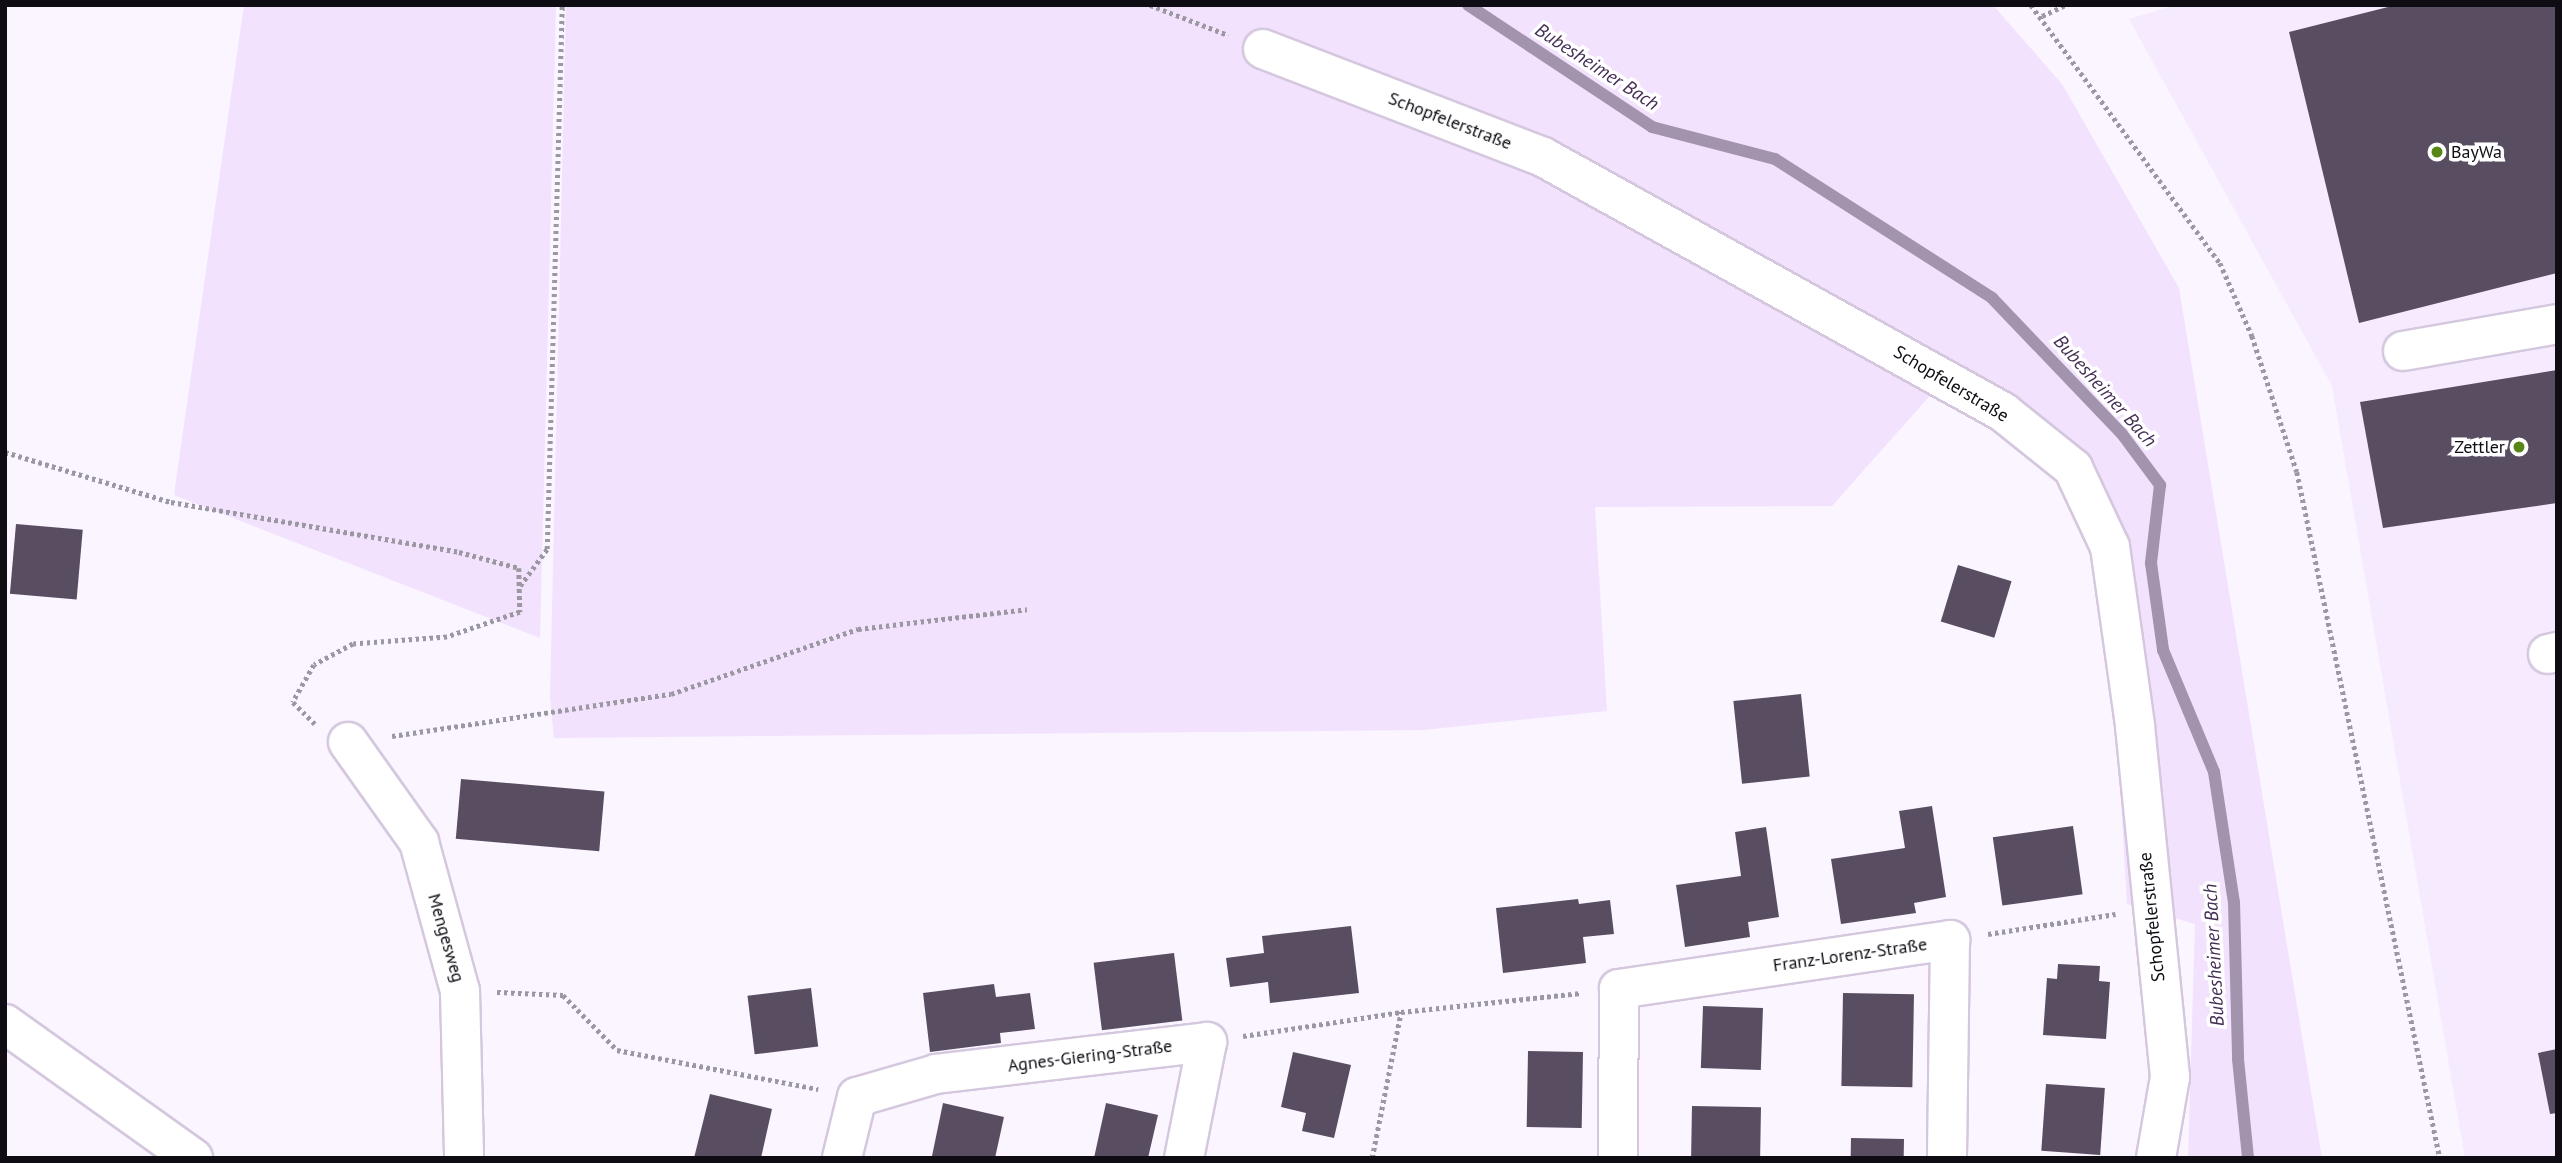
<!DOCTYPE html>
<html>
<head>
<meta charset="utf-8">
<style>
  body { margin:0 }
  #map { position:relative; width:2562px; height:1163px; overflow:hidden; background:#faf5ff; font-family:"PT Sans",sans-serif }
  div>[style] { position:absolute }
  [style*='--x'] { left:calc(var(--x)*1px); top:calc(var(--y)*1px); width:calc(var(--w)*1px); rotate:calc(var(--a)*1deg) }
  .built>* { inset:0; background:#f6ebfe }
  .green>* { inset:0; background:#f2e2fe }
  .stream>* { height:12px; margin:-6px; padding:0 6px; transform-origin:6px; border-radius:6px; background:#a394ae }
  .building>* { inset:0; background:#594d62; transform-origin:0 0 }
  .path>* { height:4.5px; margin-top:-2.25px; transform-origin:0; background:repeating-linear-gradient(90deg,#9c98a1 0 3.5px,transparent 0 7px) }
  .roads { filter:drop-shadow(2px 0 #d4c7de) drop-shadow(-2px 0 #d4c7de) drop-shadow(0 2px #d4c7de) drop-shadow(0 -2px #d4c7de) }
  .minor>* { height:38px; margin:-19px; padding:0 19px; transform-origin:19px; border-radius:19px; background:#fff }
  .major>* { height:38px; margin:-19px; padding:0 19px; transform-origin:19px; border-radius:19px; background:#fff }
  .dots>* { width:19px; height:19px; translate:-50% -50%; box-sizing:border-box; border:4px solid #fff; border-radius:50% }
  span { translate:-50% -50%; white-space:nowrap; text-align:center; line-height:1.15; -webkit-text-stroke:7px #fff; paint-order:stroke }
  .street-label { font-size:18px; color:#100c14 }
  .poi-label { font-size:18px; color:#100c14 }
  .left { translate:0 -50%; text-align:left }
  .right { translate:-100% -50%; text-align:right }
  .water-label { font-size:19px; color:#442d54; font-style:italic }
  .frame { position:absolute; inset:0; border:7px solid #100c14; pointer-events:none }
</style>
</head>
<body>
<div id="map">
  <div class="built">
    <i style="clip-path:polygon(2176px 5px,2557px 5px,2557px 1158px,2465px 1158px,2332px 386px,2129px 19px)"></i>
  </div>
  <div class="green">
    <i style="clip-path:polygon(244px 5px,556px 5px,540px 638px,174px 495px)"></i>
    <i style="clip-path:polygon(566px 5px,1993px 5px,2062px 84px,2179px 288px,2322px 1158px,2188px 1158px,2195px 924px,2127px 904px,2113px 661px,2099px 570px,2067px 472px,1935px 390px,1832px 506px,1595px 507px,1607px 711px,1423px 730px,554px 738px,550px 697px)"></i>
  </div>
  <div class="stream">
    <i style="--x:1468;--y:5;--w:221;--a:33.5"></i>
    <i style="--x:1652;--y:127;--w:127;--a:14.6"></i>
    <i style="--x:1775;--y:159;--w:258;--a:32.6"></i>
    <i style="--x:1992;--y:298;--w:188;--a:46.3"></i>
    <i style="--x:2122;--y:434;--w:64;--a:53.3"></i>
    <i style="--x:2160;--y:485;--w:79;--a:96.6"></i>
    <i style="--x:2151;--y:563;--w:88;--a:82.1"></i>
    <i style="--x:2163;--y:650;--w:132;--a:67.3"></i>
    <i style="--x:2214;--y:772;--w:132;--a:81.3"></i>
    <i style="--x:2234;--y:902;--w:157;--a:88.5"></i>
    <i style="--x:2238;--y:1059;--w:100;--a:84.2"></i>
  </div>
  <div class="building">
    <i style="clip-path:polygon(2396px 5px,2557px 5px,2557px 273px,2359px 323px,2289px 32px)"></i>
    <i style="clip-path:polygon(2557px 370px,2557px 503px,2383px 528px,2360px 402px)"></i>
    <i style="left:16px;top:524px;width:67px;height:70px;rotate:5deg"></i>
    <i style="left:1958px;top:565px;width:56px;height:59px;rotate:17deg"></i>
    <i style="left:1801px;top:694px;width:83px;height:68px;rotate:84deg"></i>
    <i style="left:461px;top:779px;width:144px;height:60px;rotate:5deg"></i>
    <i style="clip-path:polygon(1932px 806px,1946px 897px,1914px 903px,1916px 913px,1841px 924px,1831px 859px,1905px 848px,1899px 811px)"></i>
    <i style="left:2073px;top:826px;width:69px;height:81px;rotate:82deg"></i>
    <i style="clip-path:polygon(1766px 827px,1779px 917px,1748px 922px,1750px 937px,1685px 947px,1676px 885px,1741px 876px,1735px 832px)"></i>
    <i style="clip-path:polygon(1578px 899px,1579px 904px,1610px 900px,1614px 934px,1583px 937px,1586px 963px,1503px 973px,1496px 908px)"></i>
    <i style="clip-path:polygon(1351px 926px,1359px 993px,1270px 1003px,1268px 982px,1230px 987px,1226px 958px,1264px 953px,1262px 936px)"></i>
    <i style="left:1174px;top:953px;width:68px;height:81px;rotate:83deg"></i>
    <i style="clip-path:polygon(2058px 964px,2100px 966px,2099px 981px,2110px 982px,2106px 1039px,2043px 1035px,2047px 978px,2057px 979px)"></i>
    <i style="clip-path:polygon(994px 984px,996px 997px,1030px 993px,1035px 1029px,1000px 1033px,1001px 1043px,930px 1052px,923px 993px)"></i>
    <i style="left:811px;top:988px;width:59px;height:64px;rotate:83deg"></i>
    <i style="left:1843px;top:993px;width:71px;height:93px;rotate:1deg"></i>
    <i style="left:1703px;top:1006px;width:60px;height:62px;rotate:2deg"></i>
    <i style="clip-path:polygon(2557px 1049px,2557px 1113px,2550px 1114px,2538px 1053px)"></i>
    <i style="left:1528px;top:1051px;width:55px;height:76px;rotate:1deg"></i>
    <i style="clip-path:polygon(1293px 1052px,1351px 1065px,1334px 1138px,1302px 1131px,1306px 1113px,1281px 1107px)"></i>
    <i style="left:2046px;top:1084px;width:59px;height:67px;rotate:4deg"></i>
    <i style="clip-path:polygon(710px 1094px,772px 1109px,761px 1158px,694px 1158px)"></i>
    <i style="clip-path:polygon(943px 1103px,1004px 1117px,995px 1158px,932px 1156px)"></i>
    <i style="clip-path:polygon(1106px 1103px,1158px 1115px,1148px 1158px,1094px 1158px)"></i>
    <i style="left:1692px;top:1106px;width:69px;height:52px;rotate:1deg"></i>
    <i style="left:1851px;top:1138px;width:53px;height:20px;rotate:1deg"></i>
  </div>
  <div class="path">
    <i style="--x:1150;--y:5;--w:84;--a:21"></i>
    <i style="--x:2031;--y:5;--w:320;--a:53.8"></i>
    <i style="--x:2220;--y:263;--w:80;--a:66.3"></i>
    <i style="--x:2252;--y:336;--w:143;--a:71.7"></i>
    <i style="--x:2297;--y:472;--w:701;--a:78.23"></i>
    <i style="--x:2042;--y:16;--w:26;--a:-25"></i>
    <i style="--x:5;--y:452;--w:173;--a:16.8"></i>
    <i style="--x:171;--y:502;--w:292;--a:9.8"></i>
    <i style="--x:459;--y:552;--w:62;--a:14.9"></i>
    <i style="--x:519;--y:568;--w:44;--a:88.7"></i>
    <i style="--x:520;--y:612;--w:77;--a:161.1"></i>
    <i style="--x:447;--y:637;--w:94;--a:175.7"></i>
    <i style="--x:353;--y:644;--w:44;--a:151.7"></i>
    <i style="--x:314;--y:665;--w:43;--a:119.6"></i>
    <i style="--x:293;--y:702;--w:31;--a:45"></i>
    <i style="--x:520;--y:586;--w:46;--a:-53.9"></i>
    <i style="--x:547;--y:549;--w:544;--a:-88.42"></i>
    <i style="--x:392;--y:736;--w:282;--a:-8.6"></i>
    <i style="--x:671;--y:694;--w:198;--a:-19.2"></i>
    <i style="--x:858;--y:629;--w:170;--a:-6.7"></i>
    <i style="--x:1988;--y:934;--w:129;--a:-8.9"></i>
    <i style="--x:497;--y:992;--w:66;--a:2.6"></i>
    <i style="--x:563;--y:995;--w:77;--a:45.5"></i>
    <i style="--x:617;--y:1050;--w:205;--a:11"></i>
    <i style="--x:1243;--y:1036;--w:160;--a:-8.6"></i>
    <i style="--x:1401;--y:1012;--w:181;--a:-6"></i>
    <i style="--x:1372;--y:1158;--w:149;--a:-78.8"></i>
  </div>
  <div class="roads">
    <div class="minor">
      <i style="--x:1263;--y:49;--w:300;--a:21.1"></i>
      <i style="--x:1543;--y:157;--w:526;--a:29"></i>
      <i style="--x:2003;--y:412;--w:90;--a:38.7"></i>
      <i style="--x:2073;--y:468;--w:87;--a:64.9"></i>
      <i style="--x:2110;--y:547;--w:181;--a:82"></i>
      <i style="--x:2135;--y:726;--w:353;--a:84.3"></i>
      <i style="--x:2170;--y:1077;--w:82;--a:99.8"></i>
      <i style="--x:2403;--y:351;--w:156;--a:-9.9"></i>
      <i style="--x:2548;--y:654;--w:9;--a:-13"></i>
      <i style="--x:348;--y:742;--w:123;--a:54.6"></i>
      <i style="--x:419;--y:842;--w:155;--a:74.6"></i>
      <i style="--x:460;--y:991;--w:167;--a:88.6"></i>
      <i style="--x:842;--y:1158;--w:63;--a:-76.2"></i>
      <i style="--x:857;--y:1097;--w:82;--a:-16.2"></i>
      <i style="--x:936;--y:1074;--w:273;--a:-6.7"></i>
      <i style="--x:1207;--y:1042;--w:118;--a:101.2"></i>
      <i style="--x:1618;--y:1158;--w:169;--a:-89.7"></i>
      <i style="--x:1619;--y:989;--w:335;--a:-8.4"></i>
      <i style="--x:1950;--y:940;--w:218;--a:90.8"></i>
    </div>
    <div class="major">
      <i style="--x:5;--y:1024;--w:231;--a:35.5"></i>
    </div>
  </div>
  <div class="dots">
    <i style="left:2437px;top:152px;background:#588616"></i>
    <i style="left:2519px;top:447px;background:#588616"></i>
  </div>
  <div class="street-label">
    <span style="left:1450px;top:121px;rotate:21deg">Schopfelerstraße</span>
    <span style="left:1951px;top:384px;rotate:31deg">Schopfelerstraße</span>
    <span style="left:2152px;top:917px;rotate:-96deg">Schopfelerstraße</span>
    <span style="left:446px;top:938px;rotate:74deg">Mengesweg</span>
    <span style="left:1850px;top:955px;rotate:-8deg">Franz-Lorenz-Straße</span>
    <span style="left:1090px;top:1056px;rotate:-7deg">Agnes-Giering-Straße</span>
  </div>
  <div class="poi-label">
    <span class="left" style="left:2451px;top:152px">BayWa</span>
    <span class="right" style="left:2505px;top:447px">Zettler</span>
  </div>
  <div class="water-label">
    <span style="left:1597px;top:67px;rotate:33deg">Bubesheimer Bach</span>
    <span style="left:2105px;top:391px;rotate:48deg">Bubesheimer Bach</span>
    <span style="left:2214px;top:955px;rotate:-93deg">Bubesheimer Bach</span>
  </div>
  <div class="frame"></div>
</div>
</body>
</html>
